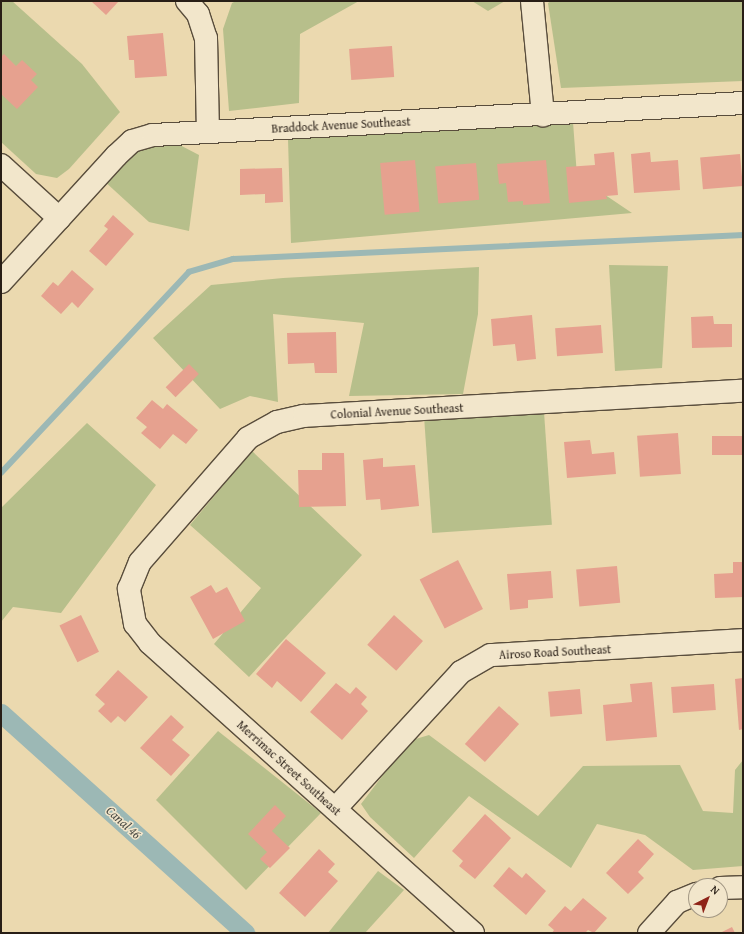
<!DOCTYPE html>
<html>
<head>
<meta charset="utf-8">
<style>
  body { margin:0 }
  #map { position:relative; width:744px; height:934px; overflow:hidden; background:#ebd9af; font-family:"Gentium Book Plus",serif }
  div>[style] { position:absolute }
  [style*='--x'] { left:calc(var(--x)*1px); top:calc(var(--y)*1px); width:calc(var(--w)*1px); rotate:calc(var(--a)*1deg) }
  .green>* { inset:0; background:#b7bf8b; transform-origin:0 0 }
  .stream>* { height:5.5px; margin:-2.75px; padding:0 2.75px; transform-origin:2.75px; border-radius:2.75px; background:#9cb8b5 }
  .canal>* { height:19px; margin:-9.5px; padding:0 9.5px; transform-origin:9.5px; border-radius:9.5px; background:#9cb8b5 }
  .building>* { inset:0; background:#e6a18f; transform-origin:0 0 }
  .roads { filter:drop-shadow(1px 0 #594d3c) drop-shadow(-1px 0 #594d3c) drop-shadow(0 1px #594d3c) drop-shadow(0 -1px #594d3c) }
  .minor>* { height:22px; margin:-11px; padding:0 11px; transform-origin:11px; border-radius:11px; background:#f2e6cb }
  span { translate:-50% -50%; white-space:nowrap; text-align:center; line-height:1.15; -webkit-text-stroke:3px #f2e6cb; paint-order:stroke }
  .street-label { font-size:12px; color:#281e16 }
  .water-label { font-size:13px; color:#4b4c46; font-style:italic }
  .frame { position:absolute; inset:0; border:2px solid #281e16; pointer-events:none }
  .north { position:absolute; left:688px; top:878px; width:40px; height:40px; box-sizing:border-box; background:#f2e6cb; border:1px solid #a19683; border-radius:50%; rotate:42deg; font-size:11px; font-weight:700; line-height:16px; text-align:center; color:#281e16 }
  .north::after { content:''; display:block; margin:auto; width:14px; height:18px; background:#8f2418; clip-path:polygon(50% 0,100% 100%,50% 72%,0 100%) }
</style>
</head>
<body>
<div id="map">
  <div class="green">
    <i style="clip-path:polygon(1px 1px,12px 1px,82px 64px,120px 112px,69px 169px,57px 178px,36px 174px,1px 142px)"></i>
    <i style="clip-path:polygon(236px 1px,359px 1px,300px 34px,299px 103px,229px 111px,223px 29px,232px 3px)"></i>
    <i style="clip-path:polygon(472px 1px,505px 1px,488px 11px)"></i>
    <i style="clip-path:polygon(551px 1px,743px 1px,743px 81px,561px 88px,548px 3px)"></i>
    <i style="clip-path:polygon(573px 122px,577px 176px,632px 213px,291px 243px,288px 139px)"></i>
    <i style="clip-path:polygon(174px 142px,199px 155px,189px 231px,149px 222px,103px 180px,138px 144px)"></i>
    <i style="clip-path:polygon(609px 265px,668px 266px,662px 368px,615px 371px)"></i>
    <i style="clip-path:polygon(479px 267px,478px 314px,463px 394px,349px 396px,364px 323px,273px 314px,278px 402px,250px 396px,220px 409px,153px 338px,211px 285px,283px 278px)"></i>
    <i style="left:544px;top:412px;width:113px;height:120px;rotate:86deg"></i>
    <i style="clip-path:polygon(87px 423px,156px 485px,61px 613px,13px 607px,1px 622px,1px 508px)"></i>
    <i style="clip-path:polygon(252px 451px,362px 555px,249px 677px,214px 644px,261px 588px,190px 525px)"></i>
    <i style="clip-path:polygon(218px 731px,321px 813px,246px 890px,156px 800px)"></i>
    <i style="clip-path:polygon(429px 735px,538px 816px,583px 766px,680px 765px,703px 811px,733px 813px,735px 770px,743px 760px,743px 866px,693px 870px,645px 835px,597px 824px,571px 868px,469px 796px,414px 858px,370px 817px,361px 804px,409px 741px)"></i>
    <i style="clip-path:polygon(378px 871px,404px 890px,365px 933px,328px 933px)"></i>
  </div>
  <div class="stream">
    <i style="--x:1;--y:473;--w:275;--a:-46.9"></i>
    <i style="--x:189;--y:272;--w:46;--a:-16.5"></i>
    <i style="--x:233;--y:259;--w:511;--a:-2.69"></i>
  </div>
  <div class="canal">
    <i style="--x:1;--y:713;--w:329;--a:42"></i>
  </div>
  <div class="building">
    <i style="clip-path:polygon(91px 1px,119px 1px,106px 15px)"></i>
    <i style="clip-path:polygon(163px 33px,167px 76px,135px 78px,134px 60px,129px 60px,127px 36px)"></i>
    <i style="left:392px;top:46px;width:31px;height:43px;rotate:86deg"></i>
    <i style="clip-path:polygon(4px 54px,16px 66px,22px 60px,37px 74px,31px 80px,38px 87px,17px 109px,1px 94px,1px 57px)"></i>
    <i style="clip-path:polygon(614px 152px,618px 195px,606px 196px,607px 199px,569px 203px,566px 167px,595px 165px,594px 154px)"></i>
    <i style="clip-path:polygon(650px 152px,651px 162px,678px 160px,680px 190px,634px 193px,631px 154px)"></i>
    <i style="left:740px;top:154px;width:32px;height:40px;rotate:85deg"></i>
    <i style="left:415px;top:160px;width:52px;height:35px;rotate:85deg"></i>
    <i style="clip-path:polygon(546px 160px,550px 203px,523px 205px,523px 201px,508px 202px,506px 183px,499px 184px,497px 164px)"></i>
    <i style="left:476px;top:163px;width:37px;height:41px;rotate:85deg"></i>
    <i style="clip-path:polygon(282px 168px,283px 202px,265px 203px,265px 194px,240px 195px,240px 169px)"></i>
    <i style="clip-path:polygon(113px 215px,134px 234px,106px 266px,89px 251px,108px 229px,104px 226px)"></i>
    <i style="clip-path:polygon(72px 270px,94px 289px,78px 308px,72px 302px,61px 314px,41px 296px,53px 282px,58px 286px)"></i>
    <i style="clip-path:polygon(532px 315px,536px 359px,517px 361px,515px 344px,493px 346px,491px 319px)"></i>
    <i style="clip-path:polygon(713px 316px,714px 324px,732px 324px,732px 347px,692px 348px,691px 317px)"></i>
    <i style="left:601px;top:325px;width:28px;height:46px;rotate:86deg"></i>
    <i style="clip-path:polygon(336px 332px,337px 373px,315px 373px,314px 363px,288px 364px,287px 333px)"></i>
    <i style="left:189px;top:364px;width:14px;height:33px;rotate:45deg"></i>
    <i style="clip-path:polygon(152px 400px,163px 409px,167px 404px,198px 430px,186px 444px,173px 434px,160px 449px,141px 433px,147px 427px,136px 418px)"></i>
    <i style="left:678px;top:433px;width:41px;height:41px;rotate:86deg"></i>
    <i style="left:743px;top:436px;width:19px;height:31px;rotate:90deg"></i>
    <i style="clip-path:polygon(590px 440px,592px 454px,614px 452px,616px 474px,567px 478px,564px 442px)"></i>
    <i style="clip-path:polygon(322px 453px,344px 453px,346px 506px,299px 507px,298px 470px,322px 470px)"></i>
    <i style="clip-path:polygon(383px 458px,383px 467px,415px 465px,419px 506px,381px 510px,380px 499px,366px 500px,363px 460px)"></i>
    <i style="left:458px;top:560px;width:55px;height:43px;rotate:63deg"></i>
    <i style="clip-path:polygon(733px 562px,743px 562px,743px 597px,715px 598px,714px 574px,733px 573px)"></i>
    <i style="left:617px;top:566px;width:37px;height:41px;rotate:85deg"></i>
    <i style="clip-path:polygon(551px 571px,553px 598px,528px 600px,528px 608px,510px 610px,507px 574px)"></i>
    <i style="clip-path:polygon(211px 585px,216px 593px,227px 587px,245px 621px,213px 639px,190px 597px)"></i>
    <i style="left:81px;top:615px;width:41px;height:24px;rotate:64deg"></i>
    <i style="left:394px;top:615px;width:39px;height:40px;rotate:42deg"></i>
    <i style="clip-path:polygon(286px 639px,326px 673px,301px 702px,277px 681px,272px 688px,256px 674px)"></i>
    <i style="clip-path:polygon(118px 670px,148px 697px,125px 722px,118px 716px,111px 723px,98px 711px,105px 704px,95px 695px)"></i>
    <i style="clip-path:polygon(743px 678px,743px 729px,739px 730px,735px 679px)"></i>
    <i style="clip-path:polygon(652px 682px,657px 737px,606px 741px,603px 705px,632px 702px,630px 684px)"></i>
    <i style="clip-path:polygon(336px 683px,350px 694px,356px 687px,367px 697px,361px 704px,368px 711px,342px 740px,310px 712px)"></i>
    <i style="left:714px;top:684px;width:26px;height:43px;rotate:86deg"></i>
    <i style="left:580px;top:689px;width:25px;height:32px;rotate:85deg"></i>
    <i style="left:499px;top:706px;width:27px;height:51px;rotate:42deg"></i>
    <i style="clip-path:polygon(171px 715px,184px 727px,172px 740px,190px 755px,171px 776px,140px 748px)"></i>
    <i style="clip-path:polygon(275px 805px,286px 816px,272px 831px,290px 848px,270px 868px,260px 859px,267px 852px,248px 834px)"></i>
    <i style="clip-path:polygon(485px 814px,511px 838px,475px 879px,459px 866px,463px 861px,452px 851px)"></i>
    <i style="clip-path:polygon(638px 839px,654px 854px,638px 872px,644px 878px,628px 894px,606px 873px)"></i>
    <i style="clip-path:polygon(319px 849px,335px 864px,328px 872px,338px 881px,305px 917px,279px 893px)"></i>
    <i style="clip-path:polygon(509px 867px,522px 878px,526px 873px,546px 891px,526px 915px,493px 886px)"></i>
    <i style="clip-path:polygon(583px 898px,607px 918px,594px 933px,588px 930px,585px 933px,552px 933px,554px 930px,548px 925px,565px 906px,571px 911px)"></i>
    <i style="clip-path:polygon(732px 927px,735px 933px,720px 933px)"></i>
  </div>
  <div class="roads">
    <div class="minor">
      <i style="--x:187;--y:1;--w:17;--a:50"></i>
      <i style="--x:198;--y:14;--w:25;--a:72"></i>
      <i style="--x:206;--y:38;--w:93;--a:88.8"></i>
      <i style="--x:532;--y:1;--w:115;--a:84.5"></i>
      <i style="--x:1;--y:165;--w:79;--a:42.4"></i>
      <i style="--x:1;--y:282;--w:171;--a:-47.6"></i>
      <i style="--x:116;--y:156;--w:22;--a:-43"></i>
      <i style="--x:132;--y:141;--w:22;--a:-16"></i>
      <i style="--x:153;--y:135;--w:591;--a:-3.1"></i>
      <i style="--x:335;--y:809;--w:186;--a:-47.4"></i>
      <i style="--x:461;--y:672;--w:34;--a:-30"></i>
      <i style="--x:491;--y:655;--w:252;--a:-3.4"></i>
      <i style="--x:720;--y:888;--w:23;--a:-2"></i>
      <i style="--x:473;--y:933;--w:434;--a:-138.1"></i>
      <i style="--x:150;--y:643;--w:24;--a:-128"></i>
      <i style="--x:135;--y:624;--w:36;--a:-100"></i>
      <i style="--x:129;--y:589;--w:29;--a:-68"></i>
      <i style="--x:140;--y:562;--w:164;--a:-48.9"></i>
      <i style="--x:248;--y:438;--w:33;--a:-29"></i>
      <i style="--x:277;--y:422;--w:28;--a:-13"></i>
      <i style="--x:304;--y:416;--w:440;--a:-3.3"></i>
      <i style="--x:649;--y:933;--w:42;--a:-47.9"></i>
      <i style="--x:677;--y:902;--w:21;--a:-23"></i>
    </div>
  </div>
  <div class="street-label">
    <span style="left:341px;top:125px;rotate:-3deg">Braddock Avenue Southeast</span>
    <span style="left:397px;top:411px;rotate:-3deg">Colonial Avenue Southeast</span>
    <span style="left:555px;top:652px;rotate:-3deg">Airoso Road Southeast</span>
    <span style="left:289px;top:768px;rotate:42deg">Merrimac Street Southeast</span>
  </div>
  <div class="water-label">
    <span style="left:123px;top:823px;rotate:42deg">Canal 46</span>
  </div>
  <div class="frame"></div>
  <div class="north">N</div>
</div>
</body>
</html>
